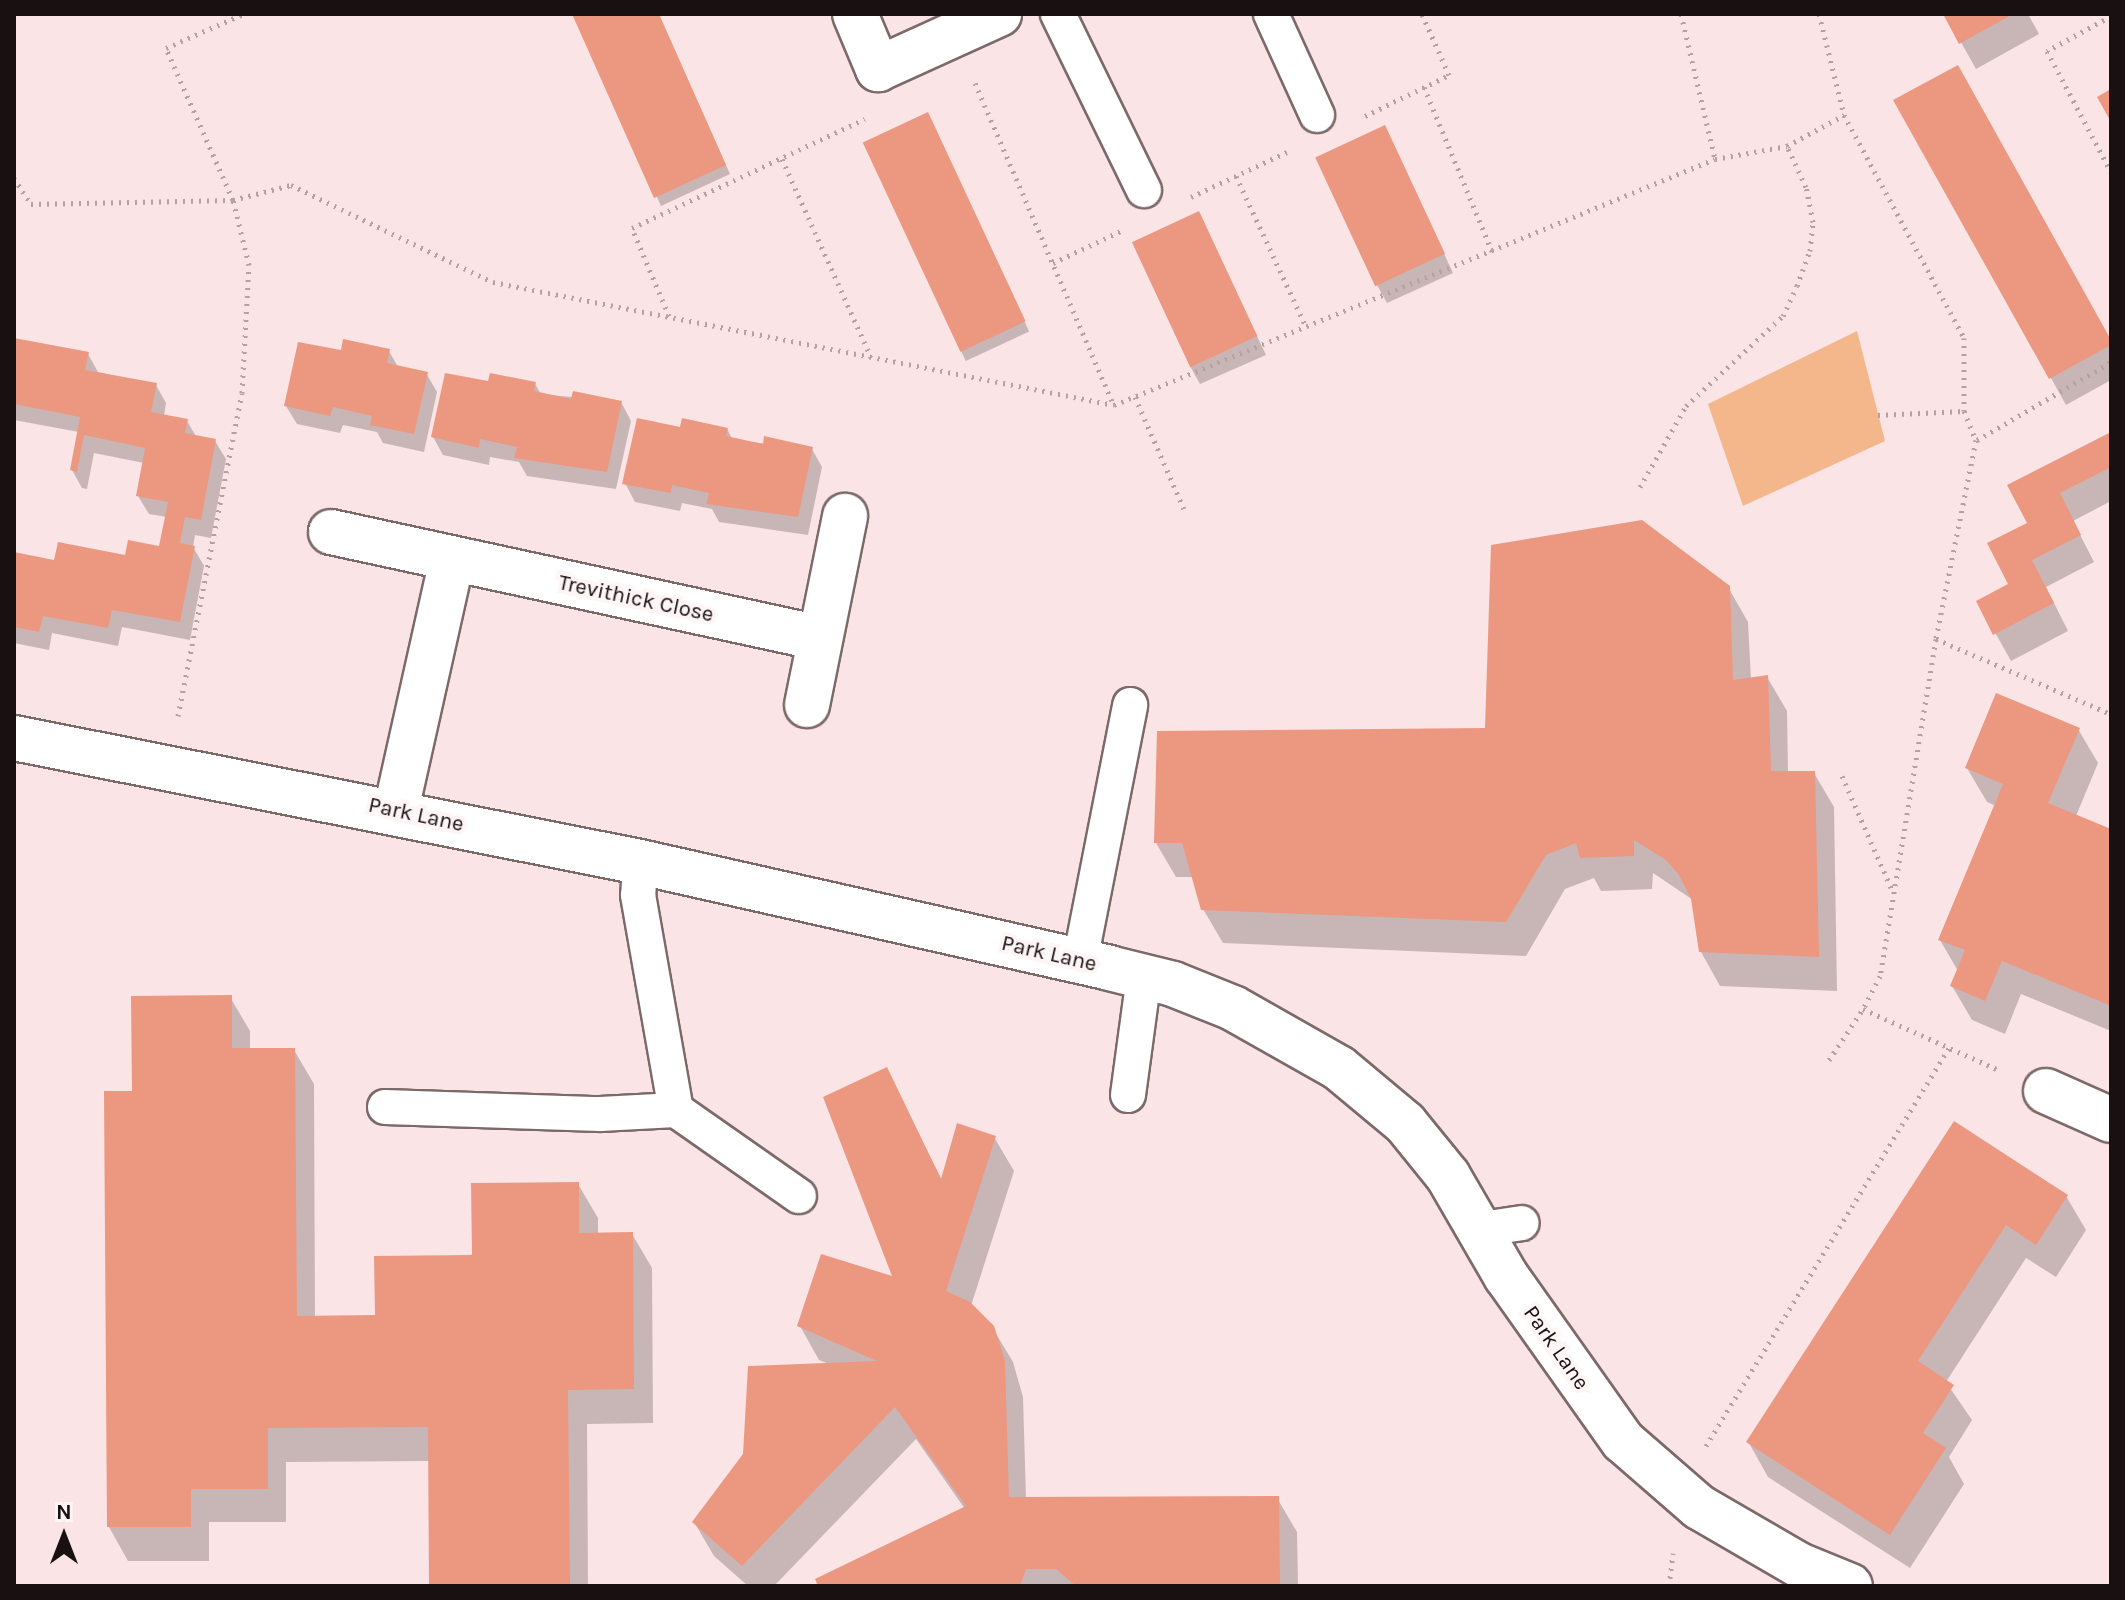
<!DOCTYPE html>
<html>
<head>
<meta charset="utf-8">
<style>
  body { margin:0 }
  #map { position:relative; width:2125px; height:1600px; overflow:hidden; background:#fae4e5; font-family:Karla,sans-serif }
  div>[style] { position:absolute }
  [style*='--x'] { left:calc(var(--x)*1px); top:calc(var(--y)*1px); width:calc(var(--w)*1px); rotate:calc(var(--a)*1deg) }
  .green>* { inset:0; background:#f4b78b }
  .shadow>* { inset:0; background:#0003; transform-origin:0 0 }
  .building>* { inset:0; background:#ec9780; transform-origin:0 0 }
  .path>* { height:5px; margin-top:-2.5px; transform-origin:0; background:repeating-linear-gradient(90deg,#b4a2a3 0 2px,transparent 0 8px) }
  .roads { filter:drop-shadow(2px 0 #7c6969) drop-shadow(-2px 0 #7c6969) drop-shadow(0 2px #7c6969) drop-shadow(0 -2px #7c6969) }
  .lane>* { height:34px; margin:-17px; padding:0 17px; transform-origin:17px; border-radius:17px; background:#fff }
  .street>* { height:44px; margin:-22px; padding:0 22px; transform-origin:22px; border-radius:22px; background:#fff }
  span { translate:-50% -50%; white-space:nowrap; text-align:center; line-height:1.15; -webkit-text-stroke:8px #fef5f5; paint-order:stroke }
  .street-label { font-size:22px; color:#181011 }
  .frame { position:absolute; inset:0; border:16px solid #181011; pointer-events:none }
  .north { position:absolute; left:24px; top:1496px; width:80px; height:80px; -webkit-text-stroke:6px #fef5f5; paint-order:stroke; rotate:0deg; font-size:22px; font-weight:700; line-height:32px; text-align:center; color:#181011 }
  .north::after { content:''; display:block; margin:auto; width:28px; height:36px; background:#181011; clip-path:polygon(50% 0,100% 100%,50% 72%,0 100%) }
</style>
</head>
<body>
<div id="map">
  <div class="green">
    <i style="clip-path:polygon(1857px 331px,1885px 441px,1743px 506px,1708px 404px)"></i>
  </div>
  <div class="shadow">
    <i style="clip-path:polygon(574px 14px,658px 14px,730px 174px,661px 206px)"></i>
    <i style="clip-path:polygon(1945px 14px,2028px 14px,2039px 34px,1976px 69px)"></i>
    <i style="clip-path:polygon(1896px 100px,2111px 343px,2111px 380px,2066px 405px)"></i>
    <i style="left:932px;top:123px;width:230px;height:70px;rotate:65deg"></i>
    <i style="clip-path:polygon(1394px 145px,1453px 273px,1387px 303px,1377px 285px)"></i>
    <i style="clip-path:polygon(1198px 213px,1266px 355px,1200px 384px,1190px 366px)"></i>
    <i style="clip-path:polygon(14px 340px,88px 354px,98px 372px,156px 385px,166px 403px,164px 416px,187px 421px,197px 438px,215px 441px,226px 459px,211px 538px,195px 535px,193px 547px,204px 566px,190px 640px,122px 627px,118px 646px,52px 633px,49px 650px,14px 643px,14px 554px,56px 562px,126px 557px,160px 549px,167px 517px,149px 514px,138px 496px,144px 463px,94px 453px,87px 489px,82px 488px,72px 470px,79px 432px,14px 420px)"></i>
    <i style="clip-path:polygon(389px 351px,398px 367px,426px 373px,437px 392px,424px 452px,383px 443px,377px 432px,343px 425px,340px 433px,297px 424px,286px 406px)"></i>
    <i style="clip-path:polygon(490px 384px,535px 384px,541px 394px,621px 402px,631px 421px,616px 489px,527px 476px,519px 462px,490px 457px,489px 465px,443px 455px,433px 437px)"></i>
    <i style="clip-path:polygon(682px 429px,727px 429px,733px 440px,812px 449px,822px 467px,808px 535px,719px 522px,712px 509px,682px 503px,680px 511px,635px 502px,625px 483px)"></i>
    <i style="clip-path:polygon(2111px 434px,2111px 501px,2073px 521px,2094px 562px,2046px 587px,2068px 631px,2011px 661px,1978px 602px,2011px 585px,2030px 524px)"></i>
    <i style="clip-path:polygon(1728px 587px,1748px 622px,1751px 680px,1767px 677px,1787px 711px,1788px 773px,1814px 773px,1834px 807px,1837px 991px,1720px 986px,1701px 952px,1693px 900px,1653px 873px,1652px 889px,1601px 891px,1594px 878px,1565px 889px,1526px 956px,1223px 943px,1203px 909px,1194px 877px,1176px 877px,1156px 843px,1487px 730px)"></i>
    <i style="clip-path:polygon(2078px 729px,2098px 763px,2076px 816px,2111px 831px,2111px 1031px,2021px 994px,2005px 1034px,1972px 1020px,1952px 986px,1958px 971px,1940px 940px,1996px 806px,1987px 802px,1967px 768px)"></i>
    <i style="clip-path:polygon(230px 997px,250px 1031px,250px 1050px,294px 1050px,314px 1084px,315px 1318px,377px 1317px,578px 1184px,598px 1218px,598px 1235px,632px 1234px,652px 1268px,653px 1423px,587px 1424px,588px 1586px,431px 1586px,430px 1461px,286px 1462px,286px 1522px,209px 1522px,209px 1561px,128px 1561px,109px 1527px,134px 1093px)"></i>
    <i style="clip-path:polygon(886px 1070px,942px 1180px,994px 1137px,1014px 1171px,971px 1306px,992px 1327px,1013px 1362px,1023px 1397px,1026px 1499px,1277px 1498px,1297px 1532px,1298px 1586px,820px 1586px,965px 1509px,916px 1439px,774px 1586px,748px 1586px,714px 1556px,694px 1522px,832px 1365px,819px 1360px,800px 1326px,896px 1279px)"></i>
    <i style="clip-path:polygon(1954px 1124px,2066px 1196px,2086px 1230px,2056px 1277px,2026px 1258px,1946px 1382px,1972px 1420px,1949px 1457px,1964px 1484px,1910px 1568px,1768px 1477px,1749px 1443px)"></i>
  </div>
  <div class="building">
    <i style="clip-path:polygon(572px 14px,659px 14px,726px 165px,654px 198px)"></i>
    <i style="clip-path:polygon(1943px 14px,2013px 14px,1959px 44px)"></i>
    <i style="clip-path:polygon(1958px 65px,2111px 340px,2111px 345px,2049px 379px,1893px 100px)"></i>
    <i style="clip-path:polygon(2111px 89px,2111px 122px,2097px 97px)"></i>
    <i style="left:928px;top:112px;width:231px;height:72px;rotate:65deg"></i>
    <i style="left:1385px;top:125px;width:142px;height:77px;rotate:65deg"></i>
    <i style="left:1199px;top:211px;width:138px;height:74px;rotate:65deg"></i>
    <i style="clip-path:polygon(14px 338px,89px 352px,85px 370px,157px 383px,151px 412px,188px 419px,185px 433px,216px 439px,201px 520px,185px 517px,180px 543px,195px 546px,180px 622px,112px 610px,108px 628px,43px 616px,39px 632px,14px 627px,14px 552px,54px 560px,58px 542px,125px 555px,128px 540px,159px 546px,168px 502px,136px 496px,145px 448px,84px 435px,77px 472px,70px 470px,80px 417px,14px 404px)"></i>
    <i style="clip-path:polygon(343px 339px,390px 349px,387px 363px,428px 372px,414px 434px,370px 425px,372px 416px,333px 407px,330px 416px,284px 406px,298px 342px,341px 350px)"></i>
    <i style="clip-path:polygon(445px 373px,488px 381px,490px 373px,536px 382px,534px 391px,571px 399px,573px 391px,622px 401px,607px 472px,514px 458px,517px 447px,480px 439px,479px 448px,431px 437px)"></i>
    <i style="clip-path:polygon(637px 418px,680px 427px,682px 418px,728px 428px,726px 436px,763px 444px,764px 436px,813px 447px,798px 517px,706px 504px,709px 493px,672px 485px,671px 493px,622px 484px)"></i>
    <i style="clip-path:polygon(2111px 432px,2111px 467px,2060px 493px,2081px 535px,2032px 560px,2054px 603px,1993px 635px,1976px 601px,2008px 584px,1987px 543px,2027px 523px,2007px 485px)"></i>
    <i style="clip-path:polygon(1642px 520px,1730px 586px,1733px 680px,1768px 675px,1771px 771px,1815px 771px,1819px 957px,1699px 952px,1691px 899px,1679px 875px,1666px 860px,1634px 840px,1634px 856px,1580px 858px,1576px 843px,1546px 855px,1506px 922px,1201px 910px,1182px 843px,1154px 843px,1157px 731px,1485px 728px,1491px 545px)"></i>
    <i style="clip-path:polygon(1996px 693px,2080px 728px,2048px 803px,2111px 829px,2109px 1005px,2002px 961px,1985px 1001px,1950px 986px,1965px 950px,1938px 940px,2003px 784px,1965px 768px)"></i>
    <i style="clip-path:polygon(232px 995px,232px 1048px,295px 1048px,297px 1316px,375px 1315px,374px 1256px,472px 1255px,471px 1183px,579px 1182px,579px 1233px,633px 1232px,634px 1389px,568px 1390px,570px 1586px,429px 1586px,428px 1427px,268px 1428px,268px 1489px,191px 1489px,191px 1527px,107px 1527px,104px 1091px,132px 1091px,131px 996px)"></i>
    <i style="clip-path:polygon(887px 1067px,941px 1179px,957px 1123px,996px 1136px,946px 1291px,970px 1302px,994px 1326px,1005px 1361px,1009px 1497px,1279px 1496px,1280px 1586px,1076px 1586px,1056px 1569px,1026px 1569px,1020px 1586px,818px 1586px,815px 1579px,966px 1506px,895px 1407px,742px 1566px,692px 1522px,743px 1454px,748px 1366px,877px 1361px,797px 1326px,821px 1254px,892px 1276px,823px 1097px)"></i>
    <i style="clip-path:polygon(1954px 1121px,2068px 1195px,2036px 1245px,2006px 1225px,1918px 1361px,1954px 1385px,1923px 1433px,1946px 1448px,1890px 1535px,1746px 1442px)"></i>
  </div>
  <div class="path">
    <i style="--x:1681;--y:14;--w:149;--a:76.8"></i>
    <i style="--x:1819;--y:14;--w:104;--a:76.1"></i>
    <i style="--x:1844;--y:115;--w:253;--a:61.7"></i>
    <i style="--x:1964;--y:338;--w:73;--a:90"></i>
    <i style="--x:1964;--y:411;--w:31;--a:68"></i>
    <i style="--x:1976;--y:440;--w:203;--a:101.4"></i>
    <i style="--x:1936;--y:639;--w:342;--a:99.4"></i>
    <i style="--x:1880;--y:976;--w:37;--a:117"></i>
    <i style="--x:1863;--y:1009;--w:151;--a:24.2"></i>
    <i style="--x:2111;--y:16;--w:73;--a:151.3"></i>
    <i style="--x:2047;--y:51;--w:137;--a:62.1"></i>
    <i style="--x:975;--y:83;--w:351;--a:66.7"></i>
    <i style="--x:1424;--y:87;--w:178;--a:67.5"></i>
    <i style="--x:1365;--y:116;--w:93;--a:-26"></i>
    <i style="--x:1449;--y:75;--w:67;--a:-113.9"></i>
    <i style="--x:782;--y:159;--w:217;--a:65.8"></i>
    <i style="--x:1236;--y:176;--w:166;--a:65.1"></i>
    <i style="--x:14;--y:178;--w:31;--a:57"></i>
    <i style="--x:31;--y:204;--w:202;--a:-1.1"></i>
    <i style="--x:233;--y:200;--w:60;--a:-14.5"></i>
    <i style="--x:291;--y:185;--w:224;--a:25.7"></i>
    <i style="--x:493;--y:282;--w:633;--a:11.2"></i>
    <i style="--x:1114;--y:405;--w:649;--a:-22.26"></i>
    <i style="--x:1715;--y:159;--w:73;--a:-10.2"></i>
    <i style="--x:1787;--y:146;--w:65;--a:-28.5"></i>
    <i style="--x:1191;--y:197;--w:106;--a:-25.1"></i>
    <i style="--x:1053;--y:263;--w:75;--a:-25.2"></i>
    <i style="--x:669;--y:316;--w:95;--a:-112.8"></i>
    <i style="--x:632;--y:228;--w:257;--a:-25.1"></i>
    <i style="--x:1135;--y:397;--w:122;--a:66.4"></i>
    <i style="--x:1878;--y:415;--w:86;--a:-2.7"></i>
    <i style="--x:1977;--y:440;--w:155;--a:-30.2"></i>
    <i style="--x:1640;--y:487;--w:93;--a:-60.4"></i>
    <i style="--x:1686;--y:406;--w:132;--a:-42.9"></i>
    <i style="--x:1783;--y:316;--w:33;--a:-65"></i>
    <i style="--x:1797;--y:286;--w:37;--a:-70"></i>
    <i style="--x:1810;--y:251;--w:29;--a:-84"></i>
    <i style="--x:1813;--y:222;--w:36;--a:-101"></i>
    <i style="--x:1806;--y:187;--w:45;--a:-114.9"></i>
    <i style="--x:1936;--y:639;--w:190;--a:23.2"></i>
    <i style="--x:178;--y:716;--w:329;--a:-78.8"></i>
    <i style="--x:242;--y:393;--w:128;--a:-86.9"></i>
    <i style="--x:249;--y:265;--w:67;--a:-103.8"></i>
    <i style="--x:233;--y:200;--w:166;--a:-113.8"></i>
    <i style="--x:166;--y:48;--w:84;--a:-23.8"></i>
    <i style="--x:1842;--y:776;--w:127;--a:66.3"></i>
    <i style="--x:1829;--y:1060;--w:61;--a:-56.3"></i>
    <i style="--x:1706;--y:1446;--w:466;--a:-58.6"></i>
    <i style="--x:1669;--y:1586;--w:33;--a:-83"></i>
  </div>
  <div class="roads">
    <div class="lane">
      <i style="--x:1058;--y:14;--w:196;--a:64"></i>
      <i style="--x:1271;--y:14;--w:111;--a:65.5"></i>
      <i style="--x:640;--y:862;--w:33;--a:93"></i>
      <i style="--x:638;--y:895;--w:218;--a:80"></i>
      <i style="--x:1080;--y:961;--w:261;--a:-78.9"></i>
      <i style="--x:1128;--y:1095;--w:119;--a:-82.3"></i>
      <i style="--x:385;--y:1107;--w:215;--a:1.9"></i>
      <i style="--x:600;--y:1114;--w:76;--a:-3"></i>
      <i style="--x:676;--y:1110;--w:150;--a:35"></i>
      <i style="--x:1482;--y:1229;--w:40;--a:-8.5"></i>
    </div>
    <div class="street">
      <i style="--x:855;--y:14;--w:60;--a:67.3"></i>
      <i style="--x:878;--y:69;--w:133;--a:-24.4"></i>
      <i style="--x:331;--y:532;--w:500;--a:12.23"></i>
      <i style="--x:807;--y:705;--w:193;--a:-78.6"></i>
      <i style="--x:14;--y:738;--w:638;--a:11.2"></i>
      <i style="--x:640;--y:862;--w:481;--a:12.7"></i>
      <i style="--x:1109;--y:968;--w:66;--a:14"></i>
      <i style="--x:1173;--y:984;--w:65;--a:21.8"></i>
      <i style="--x:1233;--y:1008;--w:122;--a:29.5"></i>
      <i style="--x:1339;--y:1068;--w:86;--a:39.8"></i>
      <i style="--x:1405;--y:1123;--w:68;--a:50.9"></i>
      <i style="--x:1448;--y:1176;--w:116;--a:59.9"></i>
      <i style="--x:1506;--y:1276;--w:202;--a:54.7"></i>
      <i style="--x:1623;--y:1441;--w:101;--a:41"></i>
      <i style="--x:1699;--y:1507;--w:116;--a:30.1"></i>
      <i style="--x:1799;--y:1565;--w:55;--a:22.4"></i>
      <i style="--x:396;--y:810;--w:256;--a:-77.4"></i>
      <i style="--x:2046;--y:1091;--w:71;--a:24"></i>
    </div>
  </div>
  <div class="street-label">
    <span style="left:636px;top:599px;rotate:12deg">Trevithick Close</span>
    <span style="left:416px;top:815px;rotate:12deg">Park Lane</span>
    <span style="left:1049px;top:954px;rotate:13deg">Park Lane</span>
    <span style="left:1556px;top:1348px;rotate:55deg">Park Lane</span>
  </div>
  <div class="frame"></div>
  <div class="north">N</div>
</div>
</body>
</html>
